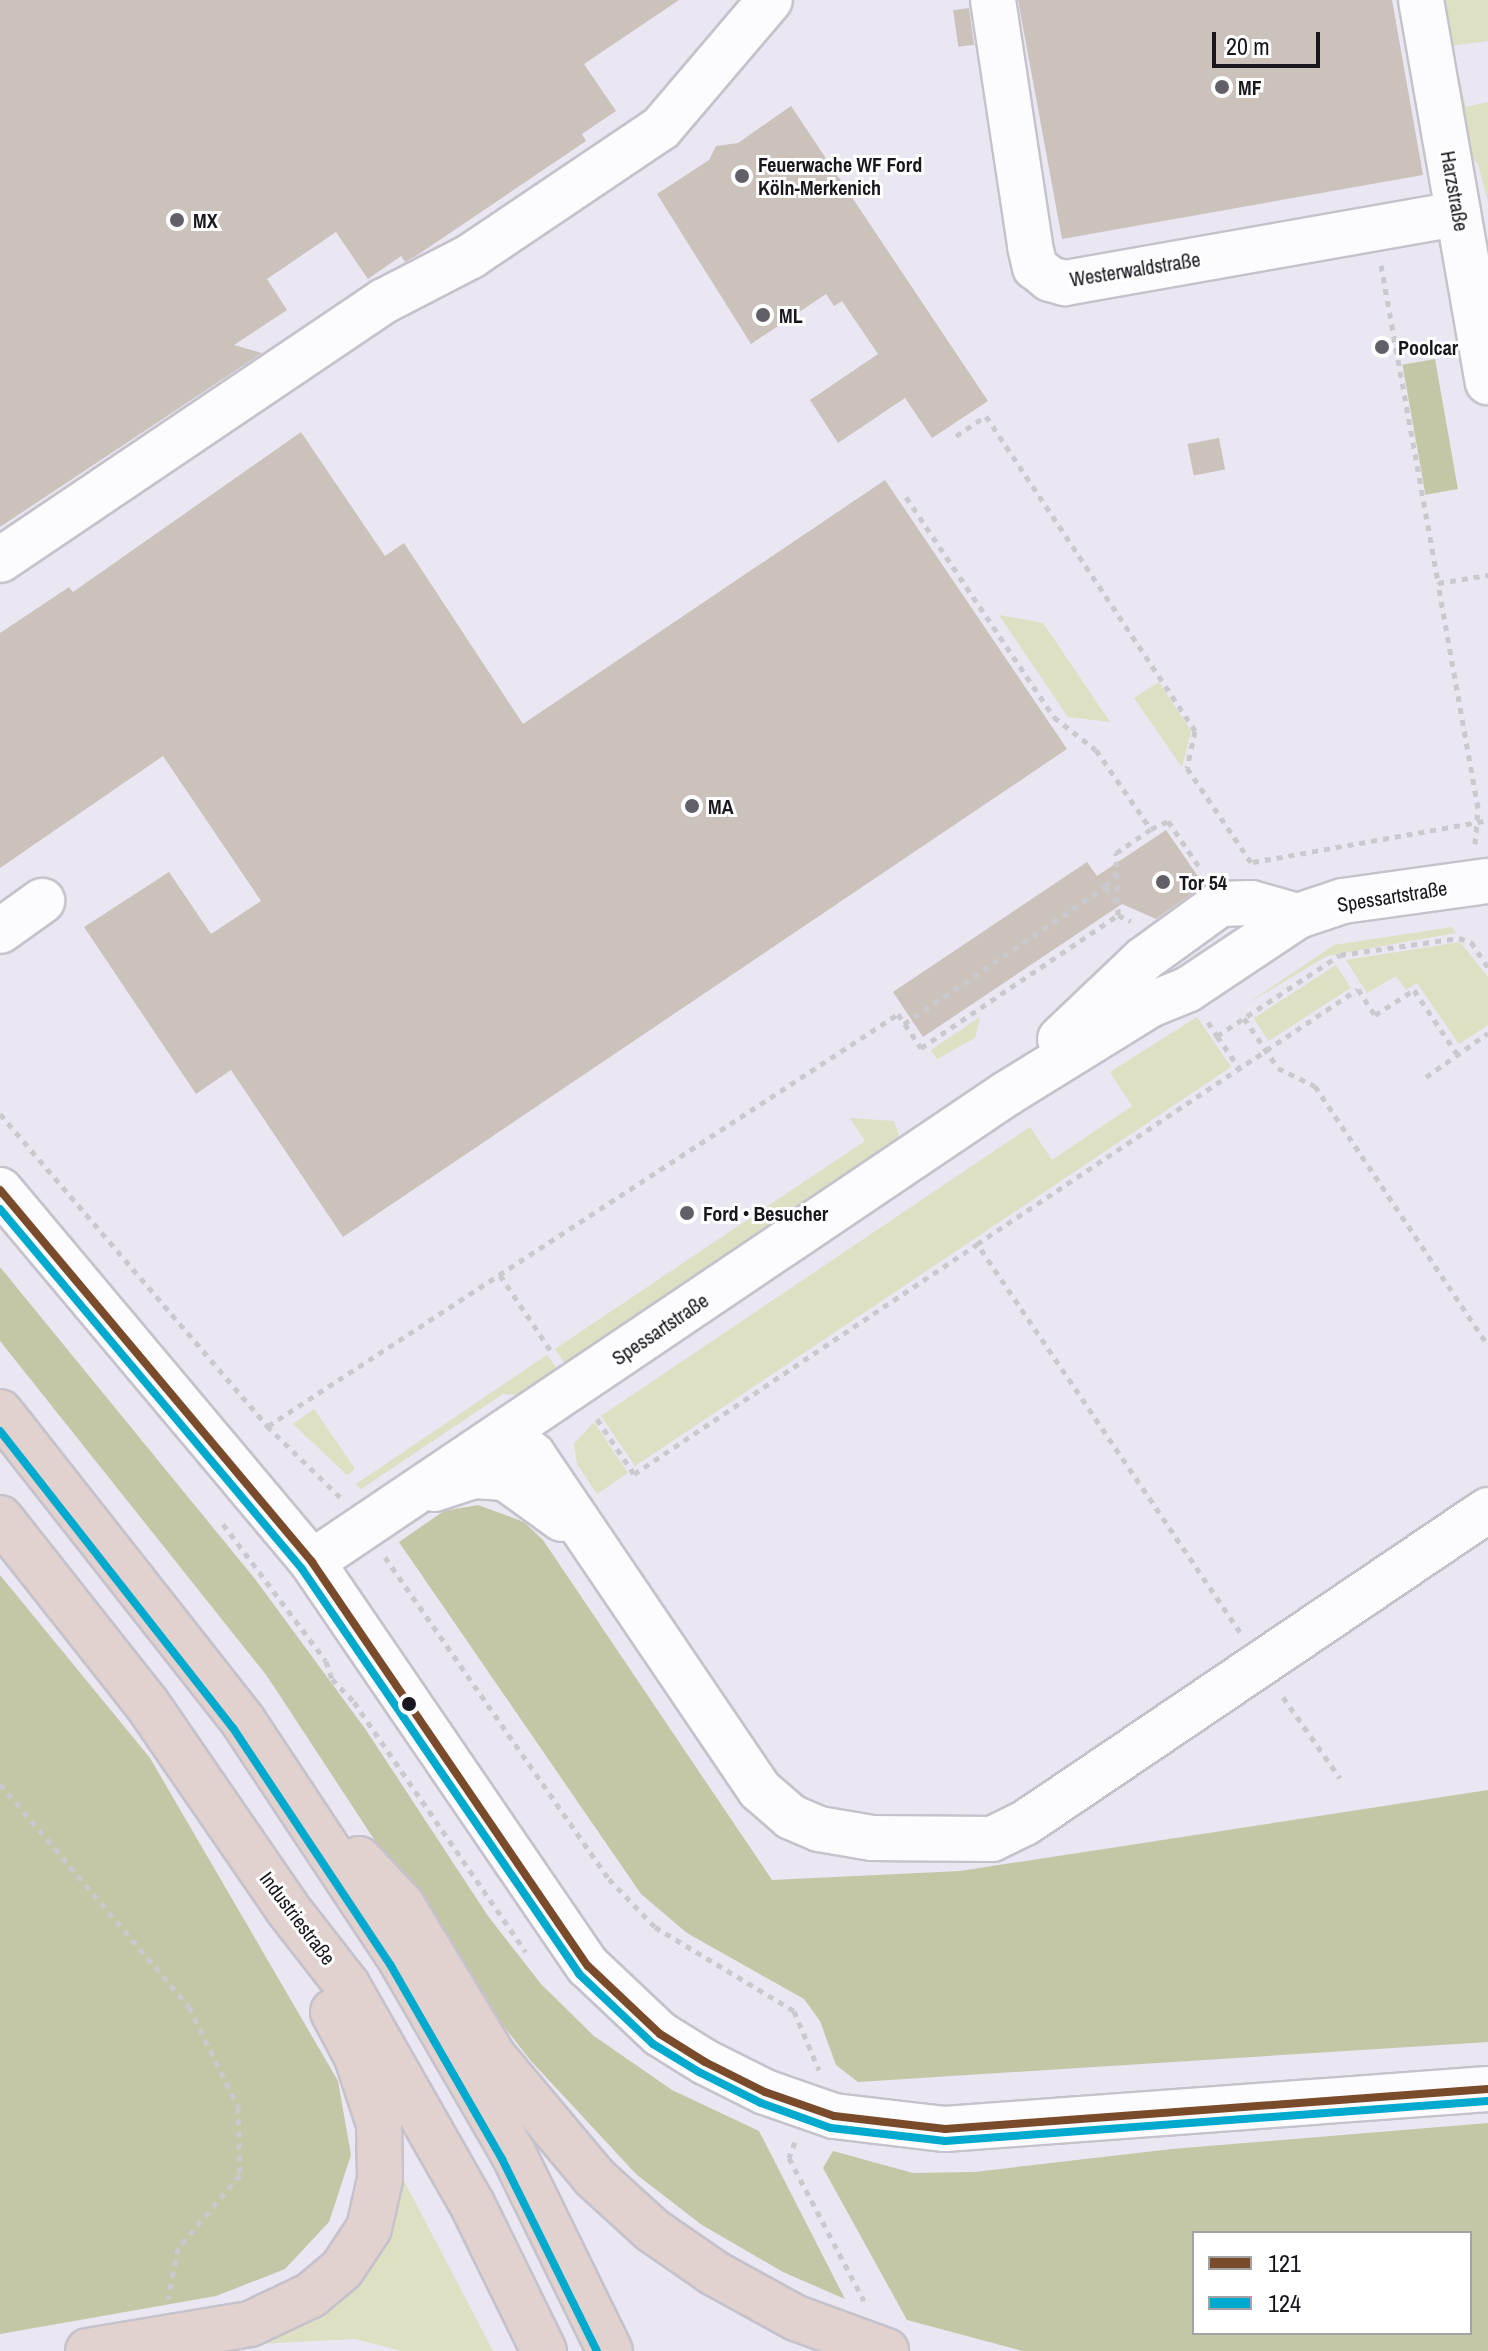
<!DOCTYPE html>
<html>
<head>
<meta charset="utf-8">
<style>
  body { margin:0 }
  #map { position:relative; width:1488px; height:2351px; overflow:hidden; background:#eae6f2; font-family:"Archivo Narrow",sans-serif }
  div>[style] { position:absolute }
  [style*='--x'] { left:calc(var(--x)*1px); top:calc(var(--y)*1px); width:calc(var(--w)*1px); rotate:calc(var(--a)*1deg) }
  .green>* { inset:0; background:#dedfc3; transform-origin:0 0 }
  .forest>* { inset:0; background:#c5c6a6; transform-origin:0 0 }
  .building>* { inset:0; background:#ccc2bc; transform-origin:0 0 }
  .path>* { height:5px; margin-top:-2.5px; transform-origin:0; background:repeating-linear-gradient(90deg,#cac9cd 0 6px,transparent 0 12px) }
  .roads { filter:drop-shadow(2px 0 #c5c2cb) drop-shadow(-2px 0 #c5c2cb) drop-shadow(0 2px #c5c2cb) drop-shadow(0 -2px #c5c2cb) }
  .minor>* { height:44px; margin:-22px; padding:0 22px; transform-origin:22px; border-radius:22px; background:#fcfbfd }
  .highway>* { height:44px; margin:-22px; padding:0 22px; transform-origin:22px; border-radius:22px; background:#e2d2cf }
  .bus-1>* { height:8px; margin:-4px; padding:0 4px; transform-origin:4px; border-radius:4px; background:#7a4b2a }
  .bus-2>* { height:8px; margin:-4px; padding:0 4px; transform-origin:4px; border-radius:4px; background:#00a9ce }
  .dots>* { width:22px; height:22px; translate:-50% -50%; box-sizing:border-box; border:4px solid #fff; border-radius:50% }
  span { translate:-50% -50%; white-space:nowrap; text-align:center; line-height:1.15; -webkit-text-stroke:6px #fff; paint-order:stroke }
  .poi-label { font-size:20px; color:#19161e; font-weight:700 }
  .left { translate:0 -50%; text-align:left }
  .street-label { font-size:20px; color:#19161e }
  .legend { position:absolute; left:1192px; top:2231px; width:280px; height:104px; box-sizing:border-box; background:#fff; border:2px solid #a3a2a5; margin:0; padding:10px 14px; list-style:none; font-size:24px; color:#19161e }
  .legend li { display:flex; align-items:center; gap:16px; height:40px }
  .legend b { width:40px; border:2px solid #a3a2a5 }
  .scale { position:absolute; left:1212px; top:32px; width:108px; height:36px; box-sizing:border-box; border:4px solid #19161e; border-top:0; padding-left:10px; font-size:24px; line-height:28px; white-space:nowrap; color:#19161e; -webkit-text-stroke:6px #fff; paint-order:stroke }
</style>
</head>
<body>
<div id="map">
  <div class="green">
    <i style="clip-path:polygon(1438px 0,1488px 0,1488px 41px,1450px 46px)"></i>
    <i style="clip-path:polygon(1460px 81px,1466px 107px,1488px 102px,1488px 202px,1478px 164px,1466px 151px,1453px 88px)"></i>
    <i style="clip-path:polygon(999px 615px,1043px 623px,1110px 722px,1068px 717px)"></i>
    <i style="clip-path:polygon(1159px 682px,1191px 731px,1182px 767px,1134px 698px)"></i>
    <i style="clip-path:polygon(1452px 927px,1456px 933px,1327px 956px,1245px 1005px,1334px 945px)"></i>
    <i style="clip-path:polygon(1460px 942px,1488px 977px,1488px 1025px,1459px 1044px,1417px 983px,1406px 990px,1396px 976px,1367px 993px,1346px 960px)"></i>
    <i style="left:1336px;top:965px;width:27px;height:98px;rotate:57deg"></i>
    <i style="clip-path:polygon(980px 1017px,975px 1038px,937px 1059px,931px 1050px)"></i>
    <i style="clip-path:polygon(1197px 1017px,1231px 1067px,635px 1466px,601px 1416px,1030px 1127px,1052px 1160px,1132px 1106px,1110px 1072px)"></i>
    <i style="clip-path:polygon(850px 1118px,894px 1121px,900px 1138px,566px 1365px,555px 1349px,865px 1141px)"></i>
    <i style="clip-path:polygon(547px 1355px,558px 1370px,520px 1395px,503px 1394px,361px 1489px,356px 1484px)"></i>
    <i style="clip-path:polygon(314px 1409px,355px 1469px,347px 1475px,293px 1424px)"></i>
    <i style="clip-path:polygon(594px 1422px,628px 1473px,597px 1494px,577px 1464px,574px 1444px)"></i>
    <i style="clip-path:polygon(390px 2154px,493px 2351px,402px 2351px,355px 2339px,241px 2345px,305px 2317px)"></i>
  </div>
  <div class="forest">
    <i style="left:1435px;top:359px;width:132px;height:33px;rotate:80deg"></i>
    <i style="clip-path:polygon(0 1267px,255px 1579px,366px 1730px,488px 1916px,541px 1984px,594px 2036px,672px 2090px,759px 2131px,845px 2299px,783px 2272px,702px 2225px,637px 2175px,531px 2061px,461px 1972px,267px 1676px,0 1341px)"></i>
    <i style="clip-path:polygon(478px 1505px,524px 1522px,543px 1540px,772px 1880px,960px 1871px,1488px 1790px,1488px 2042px,858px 2082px,836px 2065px,820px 2021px,804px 1999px,687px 1933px,641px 1894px,399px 1542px,444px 1511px)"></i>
    <i style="clip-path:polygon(0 1575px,150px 1758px,338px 2081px,351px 2155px,329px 2222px,285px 2269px,216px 2296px,0 2334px)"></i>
    <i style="clip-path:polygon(evenodd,1488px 2123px,1488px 2351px,1023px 2351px,907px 2320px,823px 2168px,833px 2151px,913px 2173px,974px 2172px,1172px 2149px,1488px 2123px,1194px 2233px,1470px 2233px,1470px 2333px,1194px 2333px,1194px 2233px)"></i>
  </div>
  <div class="building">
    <i style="clip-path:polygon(0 0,679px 0,584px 64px,616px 111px,582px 134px,586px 141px,416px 256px,405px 262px,401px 256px,368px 279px,336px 232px,267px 279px,287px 310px,234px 345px,262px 353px,0 527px)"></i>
    <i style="clip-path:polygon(1018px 0,1392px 0,1423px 175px,1062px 239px)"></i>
    <i style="left:969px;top:8px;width:37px;height:16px;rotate:82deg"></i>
    <i style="clip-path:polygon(791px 106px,988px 401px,932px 438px,905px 398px,838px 443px,810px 400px,878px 354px,842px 301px,834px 306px,826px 294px,751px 344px,657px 194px,709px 160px,716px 146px,738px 143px)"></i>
    <i style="clip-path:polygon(301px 432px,385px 556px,404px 543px,523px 724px,885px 480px,1067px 749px,343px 1237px,231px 1070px,196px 1094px,84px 927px,169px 872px,211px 934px,261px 901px,163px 756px,0 868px,0 633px,69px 587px,73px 592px)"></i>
    <i style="left:1219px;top:438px;width:32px;height:32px;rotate:79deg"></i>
    <i style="clip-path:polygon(1166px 830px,1204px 885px,1156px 919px,1122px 904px,923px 1037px,893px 992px,1087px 862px,1097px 876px)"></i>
  </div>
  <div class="path">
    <i style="--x:1381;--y:265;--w:323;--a:79.8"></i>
    <i style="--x:956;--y:436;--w:36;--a:-34"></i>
    <i style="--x:986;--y:416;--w:378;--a:56.4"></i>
    <i style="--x:1195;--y:731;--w:38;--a:102"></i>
    <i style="--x:1187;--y:768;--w:114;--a:55.8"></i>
    <i style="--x:906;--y:497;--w:265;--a:56.1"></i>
    <i style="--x:1054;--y:717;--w:53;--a:38.2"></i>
    <i style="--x:1096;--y:750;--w:96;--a:55.2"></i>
    <i style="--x:1475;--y:844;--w:36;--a:-85"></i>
    <i style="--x:1478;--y:808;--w:229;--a:-100.1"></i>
    <i style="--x:1438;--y:583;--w:51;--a:-9.1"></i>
    <i style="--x:1253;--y:862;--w:239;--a:-10.1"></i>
    <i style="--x:1106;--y:887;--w:22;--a:56"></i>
    <i style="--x:1118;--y:915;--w:62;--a:-91.8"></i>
    <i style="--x:1116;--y:853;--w:42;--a:-34.4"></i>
    <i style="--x:1151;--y:829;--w:19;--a:-25"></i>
    <i style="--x:1168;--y:821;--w:60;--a:55.8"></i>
    <i style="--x:1244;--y:1018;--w:60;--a:55.8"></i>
    <i style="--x:1278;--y:1068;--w:41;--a:25.9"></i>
    <i style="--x:1315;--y:1086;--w:311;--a:56.3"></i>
    <i style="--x:1208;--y:1022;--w:17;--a:57"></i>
    <i style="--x:1217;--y:1036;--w:147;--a:-33.4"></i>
    <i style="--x:1340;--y:955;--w:120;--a:-8.1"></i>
    <i style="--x:1459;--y:938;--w:13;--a:18"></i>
    <i style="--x:1471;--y:942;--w:30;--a:56"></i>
    <i style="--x:904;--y:1024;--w:245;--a:-34.3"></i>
    <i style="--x:1106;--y:886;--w:19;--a:-54"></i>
    <i style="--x:1217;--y:1036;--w:39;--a:55"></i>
    <i style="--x:1426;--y:1077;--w:76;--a:-35.4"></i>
    <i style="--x:0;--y:1114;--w:411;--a:49.4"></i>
    <i style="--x:267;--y:1426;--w:103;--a:44.2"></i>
    <i style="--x:500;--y:1275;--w:95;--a:56.1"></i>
    <i style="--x:597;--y:1419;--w:66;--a:56.1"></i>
    <i style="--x:634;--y:1474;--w:413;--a:-33.8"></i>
    <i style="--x:268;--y:1426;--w:753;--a:-33.18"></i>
    <i style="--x:898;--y:1014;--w:41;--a:55.9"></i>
    <i style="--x:921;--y:1048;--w:238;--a:-34"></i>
    <i style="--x:1118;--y:915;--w:14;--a:25"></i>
    <i style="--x:223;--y:1524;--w:171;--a:53.1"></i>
    <i style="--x:326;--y:1661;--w:19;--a:72"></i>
    <i style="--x:332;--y:1679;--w:32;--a:46"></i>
    <i style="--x:354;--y:1702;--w:303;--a:55.5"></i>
    <i style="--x:385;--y:1557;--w:392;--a:55.2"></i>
    <i style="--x:609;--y:1879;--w:66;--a:46.2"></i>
    <i style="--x:655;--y:1927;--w:162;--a:31.1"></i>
    <i style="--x:794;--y:2011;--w:64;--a:67"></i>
    <i style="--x:1240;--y:1632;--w:469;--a:-124.1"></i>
    <i style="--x:977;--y:1244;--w:458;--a:-33.8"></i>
    <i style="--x:1358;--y:989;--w:31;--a:57"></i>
    <i style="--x:1375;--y:1015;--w:46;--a:-32.7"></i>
    <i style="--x:1414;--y:990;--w:77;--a:56.1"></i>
    <i style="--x:1283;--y:1697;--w:99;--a:54.9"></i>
    <i style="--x:0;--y:1784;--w:292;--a:49.7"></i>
    <i style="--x:189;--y:2007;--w:111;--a:63.9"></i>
    <i style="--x:238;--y:2107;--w:68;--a:88.3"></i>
    <i style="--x:240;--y:2175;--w:96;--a:130.3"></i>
    <i style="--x:178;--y:2248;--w:52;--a:101.1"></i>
    <i style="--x:795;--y:2142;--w:17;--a:111"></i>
    <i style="--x:789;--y:2158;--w:161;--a:62.3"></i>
  </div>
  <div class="roads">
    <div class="minor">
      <i style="--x:993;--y:0;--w:249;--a:81.4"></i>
      <i style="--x:1030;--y:246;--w:22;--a:77"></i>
      <i style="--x:1035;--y:267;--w:19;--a:39"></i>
      <i style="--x:1050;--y:279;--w:16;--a:15"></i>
      <i style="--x:1065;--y:283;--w:399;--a:-10"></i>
      <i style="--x:1421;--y:0;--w:388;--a:80.1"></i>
      <i style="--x:0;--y:560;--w:463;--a:-34"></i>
      <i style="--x:384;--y:301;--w:98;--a:-27.3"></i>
      <i style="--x:471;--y:256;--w:229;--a:-34"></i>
      <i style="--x:661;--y:128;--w:168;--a:-49.6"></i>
      <i style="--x:0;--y:931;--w:52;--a:-35.5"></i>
      <i style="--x:1060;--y:1039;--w:116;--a:-43.6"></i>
      <i style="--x:1144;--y:959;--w:94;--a:-35.9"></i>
      <i style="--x:1220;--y:904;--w:31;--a:-2"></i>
      <i style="--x:1251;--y:903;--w:49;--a:15.5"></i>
      <i style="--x:0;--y:1190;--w:486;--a:50"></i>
      <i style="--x:312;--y:1562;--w:489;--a:55.7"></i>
      <i style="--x:588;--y:1966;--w:99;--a:43.4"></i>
      <i style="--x:660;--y:2034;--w:53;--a:31.9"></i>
      <i style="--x:705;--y:2062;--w:67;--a:26.6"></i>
      <i style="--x:765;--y:2092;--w:73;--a:19.2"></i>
      <i style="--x:834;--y:2116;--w:112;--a:6.7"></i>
      <i style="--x:945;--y:2129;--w:544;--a:-4.21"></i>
      <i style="--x:482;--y:1448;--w:37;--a:-6"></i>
      <i style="--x:519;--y:1444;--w:18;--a:38"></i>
      <i style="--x:533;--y:1455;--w:405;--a:55.9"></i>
      <i style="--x:760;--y:1790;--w:41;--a:41.1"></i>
      <i style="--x:791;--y:1817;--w:30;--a:23"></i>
      <i style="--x:819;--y:1829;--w:54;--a:9.6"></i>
      <i style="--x:872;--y:1838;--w:120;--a:0.5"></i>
      <i style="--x:992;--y:1839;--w:37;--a:-26"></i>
      <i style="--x:1025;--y:1823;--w:559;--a:-34.06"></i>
      <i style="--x:434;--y:1489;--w:42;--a:-18"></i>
      <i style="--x:474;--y:1476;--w:31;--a:4"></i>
      <i style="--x:505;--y:1478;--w:70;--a:35.7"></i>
      <i style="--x:312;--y:1562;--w:837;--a:-33.99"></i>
      <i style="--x:1006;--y:1094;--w:172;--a:-31.7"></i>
      <i style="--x:1152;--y:1004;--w:38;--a:-22"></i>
      <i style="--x:1187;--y:990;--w:133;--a:-33.7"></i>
      <i style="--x:1298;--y:916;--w:47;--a:-18.4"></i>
      <i style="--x:1343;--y:901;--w:146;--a:-7.9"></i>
    </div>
    <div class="highway">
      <i style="--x:0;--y:1412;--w:393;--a:51.8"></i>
      <i style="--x:243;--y:1721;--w:287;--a:56.5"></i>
      <i style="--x:401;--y:1960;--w:223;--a:59.9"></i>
      <i style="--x:513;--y:2153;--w:220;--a:63.9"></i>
      <i style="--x:0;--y:1518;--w:237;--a:51.7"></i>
      <i style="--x:147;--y:1704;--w:247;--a:55.5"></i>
      <i style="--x:287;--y:1908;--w:98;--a:52.1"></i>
      <i style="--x:347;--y:1985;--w:254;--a:60.3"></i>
      <i style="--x:473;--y:2206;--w:161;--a:63.9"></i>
      <i style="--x:359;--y:1859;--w:63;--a:46.9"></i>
      <i style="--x:402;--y:1905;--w:176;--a:58.9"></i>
      <i style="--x:493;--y:2056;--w:158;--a:50.1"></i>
      <i style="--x:594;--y:2177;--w:79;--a:42.4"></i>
      <i style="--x:652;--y:2230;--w:75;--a:34.7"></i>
      <i style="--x:714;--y:2273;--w:94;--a:28.8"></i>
      <i style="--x:796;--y:2318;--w:96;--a:20.1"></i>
      <i style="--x:88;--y:2351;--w:164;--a:-9.5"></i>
      <i style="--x:250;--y:2324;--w:68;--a:-25.4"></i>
      <i style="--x:311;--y:2295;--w:40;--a:-40"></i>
      <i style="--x:342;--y:2269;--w:49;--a:-56.6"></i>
      <i style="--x:369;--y:2228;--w:50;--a:-77.3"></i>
      <i style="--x:380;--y:2179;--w:55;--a:-91"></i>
      <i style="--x:379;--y:2124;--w:71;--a:-108.2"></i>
      <i style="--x:357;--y:2057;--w:51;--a:-118.1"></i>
    </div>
  </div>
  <div class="bus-1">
    <i style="--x:0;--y:1190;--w:486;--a:50"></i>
    <i style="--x:312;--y:1562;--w:489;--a:55.7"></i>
    <i style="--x:588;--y:1966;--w:99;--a:43.4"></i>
    <i style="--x:660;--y:2034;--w:53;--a:31.9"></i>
    <i style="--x:705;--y:2062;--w:67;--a:26.6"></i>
    <i style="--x:765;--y:2092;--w:73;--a:19.2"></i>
    <i style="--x:834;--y:2116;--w:112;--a:6.7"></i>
    <i style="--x:945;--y:2129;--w:544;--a:-4.21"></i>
  </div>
  <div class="bus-2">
    <i style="--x:0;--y:1209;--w:470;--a:50"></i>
    <i style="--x:302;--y:1569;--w:491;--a:55.6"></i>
    <i style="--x:579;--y:1974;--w:102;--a:43.4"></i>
    <i style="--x:653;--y:2044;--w:54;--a:31.3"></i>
    <i style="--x:699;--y:2072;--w:69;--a:26.6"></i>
    <i style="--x:761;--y:2103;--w:74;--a:19.7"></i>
    <i style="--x:831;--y:2128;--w:115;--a:6.5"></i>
    <i style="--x:945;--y:2141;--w:544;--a:-4.21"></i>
    <i style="--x:0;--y:1431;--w:377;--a:51.9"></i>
    <i style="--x:233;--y:1728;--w:286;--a:56.4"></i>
    <i style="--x:391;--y:1966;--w:223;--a:60.1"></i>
    <i style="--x:502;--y:2159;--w:214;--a:63.7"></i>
  </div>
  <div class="dots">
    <i style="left:1222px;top:87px;background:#625f68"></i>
    <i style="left:742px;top:176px;background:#625f68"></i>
    <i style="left:177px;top:220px;background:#625f68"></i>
    <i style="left:763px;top:315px;background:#625f68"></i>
    <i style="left:1382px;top:347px;background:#625f68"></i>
    <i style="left:692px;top:806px;background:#625f68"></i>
    <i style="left:1163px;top:882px;background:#625f68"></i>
    <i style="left:687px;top:1213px;background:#625f68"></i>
    <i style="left:409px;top:1704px;background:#19161e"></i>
  </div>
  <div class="poi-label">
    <span class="left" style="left:1238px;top:87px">MF</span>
    <span class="left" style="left:758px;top:176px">Feuerwache WF Ford<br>Köln-Merkenich</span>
    <span class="left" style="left:193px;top:220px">MX</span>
    <span class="left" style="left:779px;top:315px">ML</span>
    <span class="left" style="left:1398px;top:347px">Poolcar</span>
    <span class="left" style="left:708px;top:806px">MA</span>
    <span class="left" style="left:1179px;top:882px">Tor 54</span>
    <span class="left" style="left:703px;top:1213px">Ford • Besucher</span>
  </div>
  <div class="street-label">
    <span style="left:1455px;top:191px;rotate:80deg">Harzstraße</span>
    <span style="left:1135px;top:269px;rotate:-9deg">Westerwaldstraße</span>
    <span style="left:1392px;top:896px;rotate:-9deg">Spessartstraße</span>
    <span style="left:660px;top:1329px;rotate:-34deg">Spessartstraße</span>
    <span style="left:298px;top:1918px;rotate:53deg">Industriestraße</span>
  </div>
  <ul class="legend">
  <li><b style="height:10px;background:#7a4b2a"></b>121</li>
  <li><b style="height:10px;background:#00a9ce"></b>124</li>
  </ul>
  <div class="scale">20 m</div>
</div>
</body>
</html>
